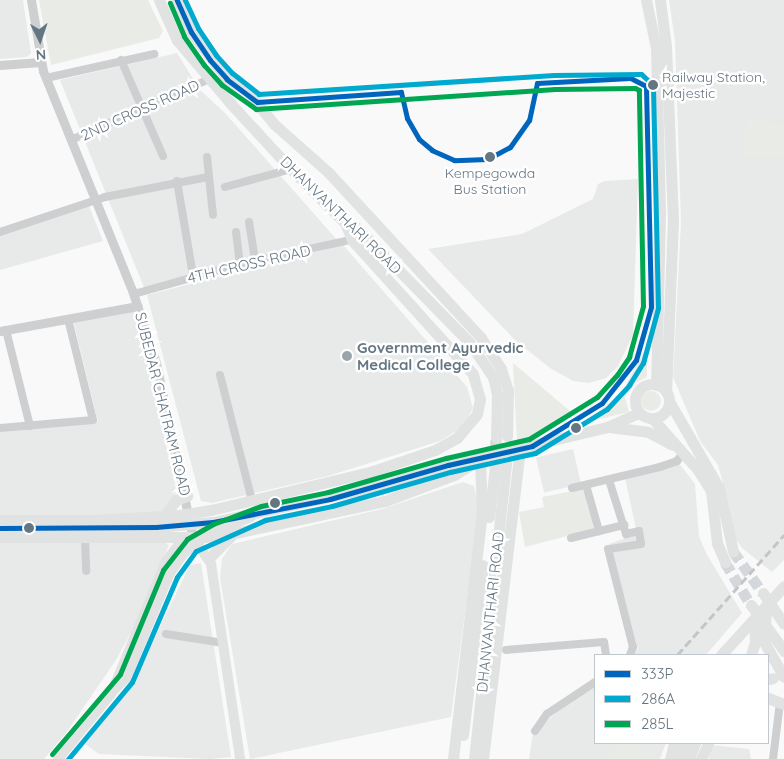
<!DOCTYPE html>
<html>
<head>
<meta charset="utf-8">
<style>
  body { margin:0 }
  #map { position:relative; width:784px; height:759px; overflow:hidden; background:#f9f9f9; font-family:Quicksand,sans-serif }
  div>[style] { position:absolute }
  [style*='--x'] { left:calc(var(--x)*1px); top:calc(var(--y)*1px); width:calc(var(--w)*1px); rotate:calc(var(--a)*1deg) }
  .built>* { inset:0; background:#e8e9e9; transform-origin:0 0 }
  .green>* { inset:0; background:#e8ebe6 }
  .round { border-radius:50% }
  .primary-tunnel>* { height:11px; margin-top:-5.5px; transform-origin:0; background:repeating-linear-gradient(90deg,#d4d8dc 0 11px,transparent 0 16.5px) }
  .minor>* { height:8px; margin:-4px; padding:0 4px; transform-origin:4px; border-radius:4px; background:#cecfd0 }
  .tertiary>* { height:9px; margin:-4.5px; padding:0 4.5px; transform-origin:4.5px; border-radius:4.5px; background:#cecfd0 }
  .secondary>* { height:10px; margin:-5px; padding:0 5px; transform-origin:5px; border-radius:5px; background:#e1e2e2 }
  .primary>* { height:11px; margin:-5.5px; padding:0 5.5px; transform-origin:5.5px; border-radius:5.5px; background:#e1e2e2 }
  .primary>.ring { margin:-5.5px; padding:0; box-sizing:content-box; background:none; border:11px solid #e1e2e2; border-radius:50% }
  .rail>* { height:2.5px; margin-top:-1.25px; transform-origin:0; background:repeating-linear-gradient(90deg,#c3c5c6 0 8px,transparent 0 12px) }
  .bus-1>* { height:5px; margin:-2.5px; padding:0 2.5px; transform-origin:2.5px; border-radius:2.5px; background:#0065bd }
  .bus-2>* { height:5px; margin:-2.5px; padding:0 2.5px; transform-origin:2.5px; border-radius:2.5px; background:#00a9ce }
  .bus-3>* { height:5px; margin:-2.5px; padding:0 2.5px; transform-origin:2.5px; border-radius:2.5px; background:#00a651 }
  .dots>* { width:14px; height:14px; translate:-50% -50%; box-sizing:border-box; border:2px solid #fff; border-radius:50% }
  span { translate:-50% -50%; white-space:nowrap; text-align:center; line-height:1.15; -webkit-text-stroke:5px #fff; paint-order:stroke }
  .bus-label { font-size:14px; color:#657683 }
  .left { translate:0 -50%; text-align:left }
  .street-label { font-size:15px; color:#657683 }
  .poi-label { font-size:15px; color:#657683; font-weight:700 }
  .legend { position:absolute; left:594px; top:654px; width:175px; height:90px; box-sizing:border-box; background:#fff; border:1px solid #c1c8cd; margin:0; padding:6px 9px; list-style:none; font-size:15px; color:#657683 }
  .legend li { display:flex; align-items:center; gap:10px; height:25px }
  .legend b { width:25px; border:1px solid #c1c8cd }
  .north { position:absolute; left:15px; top:15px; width:50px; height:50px; -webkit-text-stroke:4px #fff; paint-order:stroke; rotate:176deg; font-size:14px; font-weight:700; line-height:20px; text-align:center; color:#657683 }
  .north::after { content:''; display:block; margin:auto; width:18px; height:22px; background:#657683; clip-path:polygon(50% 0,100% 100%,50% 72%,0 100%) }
</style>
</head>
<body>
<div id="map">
  <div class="built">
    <i style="clip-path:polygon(0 0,23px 0,31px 53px,27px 57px,0 59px)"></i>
    <i style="clip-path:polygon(669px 0,784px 0,784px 560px,772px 572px,742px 548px,733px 535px,729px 505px,718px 465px,700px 441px,673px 377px,681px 222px,675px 41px)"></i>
    <i style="clip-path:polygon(177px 53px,200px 90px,225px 113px,338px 241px,145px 290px,60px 80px)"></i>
    <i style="clip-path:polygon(638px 179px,633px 335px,618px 366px,606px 378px,589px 383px,573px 381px,550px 368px,515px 340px,428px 249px,522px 234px,593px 199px,598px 184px,605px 181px)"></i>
    <i style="clip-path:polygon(89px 206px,103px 241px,0 270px,0 234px)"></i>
    <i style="clip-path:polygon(343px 245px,467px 387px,473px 408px,463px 427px,440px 441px,328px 476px,212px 503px,201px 501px,147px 295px)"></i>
    <i style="clip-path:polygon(134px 309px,176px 488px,175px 498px,159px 514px,0 517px,0 430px,98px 422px,73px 320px)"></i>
    <i style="left:573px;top:449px;width:36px;height:38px;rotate:77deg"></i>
    <i style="clip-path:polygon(675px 458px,695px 484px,699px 536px,706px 553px,742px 613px,706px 655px,633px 655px,638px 649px,609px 544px,637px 534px,624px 473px)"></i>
    <i style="clip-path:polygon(463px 482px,474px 486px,479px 509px,451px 717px,250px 759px,220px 578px,222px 559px,232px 544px,382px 509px)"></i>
    <i style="clip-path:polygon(162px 541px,169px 545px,135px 625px,116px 660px,66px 733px,44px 759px,0 759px,0 542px)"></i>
    <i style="clip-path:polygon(201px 563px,231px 757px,210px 759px,99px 754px,85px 744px,131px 686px,190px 565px)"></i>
    <i style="clip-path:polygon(595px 681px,595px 743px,666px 743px,660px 759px,529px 759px,533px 732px)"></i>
    <i style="clip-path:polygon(711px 745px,749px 749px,751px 759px,709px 759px)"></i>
  </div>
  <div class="green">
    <i style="clip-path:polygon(39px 0,148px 0,163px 31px,159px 38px,51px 65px)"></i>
    <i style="clip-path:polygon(746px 118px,784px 125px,784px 157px,743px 157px)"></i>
    <i style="clip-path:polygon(643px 353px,647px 354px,647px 377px,637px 382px,625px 397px,629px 412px,583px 423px,621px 394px)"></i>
    <i style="clip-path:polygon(513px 363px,570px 411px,578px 411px,538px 436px,517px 441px)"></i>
    <i class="round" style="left:641px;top:391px;width:20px;height:20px"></i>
    <i style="clip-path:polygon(583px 489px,594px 529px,525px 547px,519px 512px,544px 507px,542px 497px)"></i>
    <i style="clip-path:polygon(621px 743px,632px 743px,660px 759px,604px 759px)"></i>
  </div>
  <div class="primary-tunnel">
    <i style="--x:495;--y:467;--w:29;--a:-88"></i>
    <i style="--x:733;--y:551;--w:52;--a:54.5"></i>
    <i style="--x:725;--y:562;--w:50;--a:58.8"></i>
  </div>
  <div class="minor">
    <i style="--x:121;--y:60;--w:105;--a:66.4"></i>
    <i style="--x:46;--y:78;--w:111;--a:-12.5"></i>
    <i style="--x:71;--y:140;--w:151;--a:-23.8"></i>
    <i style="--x:207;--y:157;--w:58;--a:84.1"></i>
    <i style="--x:177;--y:181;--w:96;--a:80.4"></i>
    <i style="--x:225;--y:187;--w:68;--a:-15.3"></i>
    <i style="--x:249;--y:222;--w:39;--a:81"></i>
    <i style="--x:0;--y:232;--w:111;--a:-18.4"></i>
    <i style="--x:105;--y:197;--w:105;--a:-11"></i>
    <i style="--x:236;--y:232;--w:32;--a:83"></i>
    <i style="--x:134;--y:294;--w:110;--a:-15.8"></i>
    <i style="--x:240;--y:264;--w:118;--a:-12.3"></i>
    <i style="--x:6;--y:330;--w:99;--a:76"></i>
    <i style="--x:220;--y:375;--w:130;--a:75.7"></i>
    <i style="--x:0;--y:428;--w:93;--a:-4.9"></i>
    <i style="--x:93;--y:420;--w:104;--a:-103.9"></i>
    <i style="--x:609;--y:480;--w:57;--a:72.5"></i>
    <i style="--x:626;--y:534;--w:13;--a:-13"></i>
    <i style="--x:639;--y:531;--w:13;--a:81"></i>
    <i style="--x:641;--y:544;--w:33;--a:171"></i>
    <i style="--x:608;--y:549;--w:101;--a:75.7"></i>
    <i style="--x:633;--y:647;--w:9;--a:111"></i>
    <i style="--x:586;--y:485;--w:48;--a:74.2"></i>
    <i style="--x:572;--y:488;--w:90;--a:-13.4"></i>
    <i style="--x:660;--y:467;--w:18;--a:-19"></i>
    <i style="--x:677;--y:461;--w:10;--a:-53"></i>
    <i style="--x:85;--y:537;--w:34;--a:88"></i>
    <i style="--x:571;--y:538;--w:55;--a:-13.8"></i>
    <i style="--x:166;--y:634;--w:58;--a:9"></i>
    <i style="--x:506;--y:650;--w:98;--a:-4.7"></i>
    <i style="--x:604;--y:642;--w:13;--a:81"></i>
    <i style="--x:535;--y:731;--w:21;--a:-55"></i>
    <i style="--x:547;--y:714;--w:58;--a:-33.7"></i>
    <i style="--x:773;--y:759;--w:57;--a:-83"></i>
  </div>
  <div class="tertiary">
    <i style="--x:31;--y:0;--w:72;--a:80.4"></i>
    <i style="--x:43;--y:71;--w:236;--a:67.9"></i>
    <i style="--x:132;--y:290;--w:77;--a:71.8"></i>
    <i style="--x:156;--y:363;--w:179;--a:78.1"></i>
    <i style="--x:0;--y:65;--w:40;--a:-4.3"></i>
    <i style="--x:0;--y:331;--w:140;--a:-10.3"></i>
  </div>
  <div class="secondary">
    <i style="--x:113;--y:691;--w:18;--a:-45"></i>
    <i style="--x:126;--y:678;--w:114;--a:-67.3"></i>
    <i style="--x:170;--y:573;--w:24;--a:-55"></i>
    <i style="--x:184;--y:553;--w:28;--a:-38"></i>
    <i style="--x:206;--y:536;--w:49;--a:-22.9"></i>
    <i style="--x:58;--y:759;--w:84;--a:-50.8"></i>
    <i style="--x:111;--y:694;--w:144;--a:-67.5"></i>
    <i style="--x:166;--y:561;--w:23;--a:-52"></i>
    <i style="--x:180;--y:543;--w:14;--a:-21"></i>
    <i style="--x:193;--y:538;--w:32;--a:55"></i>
    <i style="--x:211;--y:564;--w:197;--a:81.5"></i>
  </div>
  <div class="primary">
    <i style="--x:159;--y:0;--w:44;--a:65.8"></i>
    <i style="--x:177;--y:40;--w:84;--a:49.8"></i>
    <i style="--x:231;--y:104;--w:88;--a:47.3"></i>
    <i style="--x:291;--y:169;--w:76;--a:45"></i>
    <i style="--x:345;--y:223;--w:12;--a:20"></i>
    <i style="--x:356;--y:227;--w:25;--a:45"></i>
    <i style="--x:374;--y:245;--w:136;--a:45.6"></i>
    <i style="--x:469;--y:342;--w:42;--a:55.6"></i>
    <i style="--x:493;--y:377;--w:17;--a:77"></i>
    <i style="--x:497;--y:394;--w:44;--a:91.3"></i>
    <i style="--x:177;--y:0;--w:35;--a:66"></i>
    <i style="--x:191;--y:32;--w:59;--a:52.5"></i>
    <i style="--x:227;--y:79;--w:23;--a:31"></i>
    <i style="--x:247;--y:91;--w:43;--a:50.7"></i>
    <i style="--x:274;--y:124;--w:74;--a:41.7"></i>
    <i style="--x:329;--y:173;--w:224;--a:47.3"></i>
    <i style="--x:481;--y:338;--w:37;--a:57"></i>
    <i style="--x:501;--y:369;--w:22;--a:72"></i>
    <i style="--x:508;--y:390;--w:46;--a:91.2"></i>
    <i style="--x:646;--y:0;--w:49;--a:78.2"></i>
    <i style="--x:656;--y:48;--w:165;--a:88.6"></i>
    <i style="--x:660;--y:213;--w:172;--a:91.3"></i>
    <i style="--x:660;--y:0;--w:46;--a:82.6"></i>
    <i style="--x:666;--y:46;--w:174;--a:87.7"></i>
    <i style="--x:673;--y:220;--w:172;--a:92.3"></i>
    <i class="ring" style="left:635px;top:384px;width:23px;height:23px"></i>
    <i style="--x:669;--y:401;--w:100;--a:60.1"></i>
    <i style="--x:719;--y:488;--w:65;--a:77.5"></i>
    <i style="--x:652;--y:418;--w:69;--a:48.5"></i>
    <i style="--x:698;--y:470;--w:25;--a:58"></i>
    <i style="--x:711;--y:491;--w:52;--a:83.4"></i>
    <i style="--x:717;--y:543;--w:21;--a:67"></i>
    <i style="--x:609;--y:427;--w:39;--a:7"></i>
    <i style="--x:648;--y:432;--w:27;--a:28"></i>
    <i style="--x:164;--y:516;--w:20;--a:-53"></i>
    <i style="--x:176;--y:500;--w:12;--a:-20"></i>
    <i style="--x:489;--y:517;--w:50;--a:-83.2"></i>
    <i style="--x:0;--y:520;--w:96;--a:0"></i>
    <i style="--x:96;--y:520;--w:83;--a:-3.4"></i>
    <i style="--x:179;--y:515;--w:32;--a:-9"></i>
    <i style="--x:211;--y:510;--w:167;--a:-13.5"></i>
    <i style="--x:373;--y:471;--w:65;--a:-18.7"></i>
    <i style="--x:435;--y:450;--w:25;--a:-29"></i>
    <i style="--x:457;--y:438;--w:31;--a:-50"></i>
    <i style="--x:477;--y:414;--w:15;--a:-79"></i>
    <i style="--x:480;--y:399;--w:26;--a:-106"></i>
    <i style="--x:473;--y:374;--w:181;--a:-132.1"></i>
    <i style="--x:352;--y:240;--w:18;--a:-112"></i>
    <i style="--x:0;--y:528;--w:156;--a:-0.4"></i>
    <i style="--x:156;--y:527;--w:57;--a:-5"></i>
    <i style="--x:213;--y:522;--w:178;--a:-12.3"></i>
    <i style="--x:387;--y:484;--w:64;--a:-17.3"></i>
    <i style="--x:448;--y:465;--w:163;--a:-13.4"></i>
    <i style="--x:607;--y:427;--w:35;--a:-24"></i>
    <i style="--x:0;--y:537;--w:217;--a:0"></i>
    <i style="--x:217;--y:537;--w:172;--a:-12.1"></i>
    <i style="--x:385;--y:501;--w:74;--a:-20.6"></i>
    <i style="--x:454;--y:475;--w:23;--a:-31"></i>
    <i style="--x:209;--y:558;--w:34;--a:-45"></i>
    <i style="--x:763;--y:593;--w:37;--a:56"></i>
    <i style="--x:751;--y:605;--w:57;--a:54.3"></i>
    <i style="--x:766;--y:607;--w:35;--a:93"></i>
    <i style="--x:764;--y:642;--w:40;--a:60.3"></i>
    <i style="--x:721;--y:655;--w:93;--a:-47.6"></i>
    <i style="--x:751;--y:655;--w:14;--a:-73"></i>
    <i style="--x:755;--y:642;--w:19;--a:-93"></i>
    <i style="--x:768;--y:679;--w:5;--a:-11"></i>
    <i style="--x:768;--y:698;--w:17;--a:21"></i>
    <i style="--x:463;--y:735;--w:171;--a:-83.3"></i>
    <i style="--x:453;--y:759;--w:248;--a:-83.3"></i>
    <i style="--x:482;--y:513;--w:53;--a:-92.2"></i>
    <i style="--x:474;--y:759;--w:297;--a:-83.8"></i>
    <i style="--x:483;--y:759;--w:312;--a:-83.2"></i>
    <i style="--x:670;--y:759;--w:16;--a:-76"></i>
    <i style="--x:679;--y:759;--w:17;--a:-73"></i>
    <i style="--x:689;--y:759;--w:17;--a:-69"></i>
    <i style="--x:701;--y:759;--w:17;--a:-66"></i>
  </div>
  <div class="rail">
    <i style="--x:677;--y:655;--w:161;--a:-48.3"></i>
  </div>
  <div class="bus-1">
    <i style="--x:0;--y:528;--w:156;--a:-0.4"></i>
    <i style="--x:156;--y:527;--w:57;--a:-5"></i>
    <i style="--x:213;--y:522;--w:119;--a:-11.1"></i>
    <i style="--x:330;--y:499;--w:123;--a:-16.1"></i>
    <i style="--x:448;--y:465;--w:86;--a:-12.7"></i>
    <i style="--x:532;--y:446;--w:82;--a:-31.6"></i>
    <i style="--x:602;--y:403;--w:55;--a:-51.7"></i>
    <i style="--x:636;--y:360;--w:55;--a:-74.2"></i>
    <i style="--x:651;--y:307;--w:221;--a:-91.3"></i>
    <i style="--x:646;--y:86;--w:18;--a:-153"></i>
    <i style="--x:630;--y:78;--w:93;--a:176.9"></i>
    <i style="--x:537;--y:83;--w:38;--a:102"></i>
    <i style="--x:529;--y:120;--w:33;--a:125"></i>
    <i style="--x:510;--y:147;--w:26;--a:152"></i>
    <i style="--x:487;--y:159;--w:33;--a:178"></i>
    <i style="--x:454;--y:160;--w:24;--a:-156"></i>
    <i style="--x:432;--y:150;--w:17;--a:-140"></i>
    <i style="--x:419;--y:139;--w:24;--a:-120"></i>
    <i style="--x:407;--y:118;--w:27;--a:-103"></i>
    <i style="--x:401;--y:92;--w:144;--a:176"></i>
    <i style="--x:257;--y:102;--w:38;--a:-143"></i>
    <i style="--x:227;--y:79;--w:25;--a:-132"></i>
    <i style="--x:210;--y:60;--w:34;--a:-124"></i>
    <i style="--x:191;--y:32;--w:35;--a:-114"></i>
  </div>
  <div class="bus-2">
    <i style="--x:68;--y:759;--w:100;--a:-50.3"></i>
    <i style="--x:132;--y:682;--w:114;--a:-66.8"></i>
    <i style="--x:177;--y:577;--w:32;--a:-54"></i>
    <i style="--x:196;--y:551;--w:76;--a:-24.2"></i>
    <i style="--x:265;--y:520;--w:68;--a:-11.8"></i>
    <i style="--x:332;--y:506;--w:123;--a:-16.1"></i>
    <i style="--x:450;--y:472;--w:87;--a:-12.6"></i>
    <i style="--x:535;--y:453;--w:84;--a:-31.4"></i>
    <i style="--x:607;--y:409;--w:33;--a:-47"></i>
    <i style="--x:629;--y:385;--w:26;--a:-58"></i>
    <i style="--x:643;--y:363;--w:57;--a:-74.7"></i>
    <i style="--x:658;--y:308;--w:223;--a:-91.3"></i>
    <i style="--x:653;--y:85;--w:16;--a:-137"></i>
    <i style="--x:641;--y:74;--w:87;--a:179.3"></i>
    <i style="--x:554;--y:75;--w:296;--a:176.3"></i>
    <i style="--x:259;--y:94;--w:34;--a:-142"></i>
    <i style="--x:232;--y:73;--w:24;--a:-132"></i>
    <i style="--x:216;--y:55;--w:32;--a:-124"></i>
    <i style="--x:198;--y:28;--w:31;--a:-115"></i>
  </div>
  <div class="bus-3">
    <i style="--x:52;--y:754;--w:105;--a:-49.6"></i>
    <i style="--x:120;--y:674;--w:113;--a:-67.5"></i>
    <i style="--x:163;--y:570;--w:39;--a:-52"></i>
    <i style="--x:187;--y:539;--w:30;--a:-30"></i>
    <i style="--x:213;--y:524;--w:51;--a:-20.6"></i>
    <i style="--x:261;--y:506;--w:68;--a:-11.8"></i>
    <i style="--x:328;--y:492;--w:123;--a:-16.1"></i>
    <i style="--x:446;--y:458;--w:85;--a:-12.9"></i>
    <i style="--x:529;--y:439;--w:80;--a:-31.7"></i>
    <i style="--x:597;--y:397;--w:30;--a:-48"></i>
    <i style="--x:617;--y:375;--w:22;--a:-56"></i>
    <i style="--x:629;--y:357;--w:53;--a:-74.6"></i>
    <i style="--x:643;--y:306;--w:216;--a:-91.1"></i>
    <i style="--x:639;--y:90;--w:4;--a:-153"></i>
    <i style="--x:635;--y:88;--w:80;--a:179.3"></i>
    <i style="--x:555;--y:89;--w:300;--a:176.2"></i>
    <i style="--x:256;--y:109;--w:42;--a:-144.8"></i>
    <i style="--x:222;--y:85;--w:27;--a:-132"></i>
    <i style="--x:204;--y:65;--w:35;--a:-125"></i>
    <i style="--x:184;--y:36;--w:36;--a:-113"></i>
  </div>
  <div class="dots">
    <i style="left:653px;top:85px;background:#657683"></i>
    <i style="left:490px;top:157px;background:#657683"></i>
    <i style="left:347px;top:356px;background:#99a4ac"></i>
    <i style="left:576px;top:428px;background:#657683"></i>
    <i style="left:275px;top:503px;background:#657683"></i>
    <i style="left:29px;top:528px;background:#657683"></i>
  </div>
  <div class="bus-label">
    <span class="left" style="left:662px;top:85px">Railway Station,<br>Majestic</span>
    <span style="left:490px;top:181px">Kempegowda<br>Bus Station</span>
  </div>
  <div class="street-label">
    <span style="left:140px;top:110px;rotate:-24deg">2ND CROSS ROAD</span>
    <span style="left:341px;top:215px;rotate:44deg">DHANVANTHARI ROAD</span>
    <span style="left:249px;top:264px;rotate:-13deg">4TH CROSS ROAD</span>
    <span style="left:163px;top:404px;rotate:76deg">SUBEDAR CHATRAM ROAD</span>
    <span style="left:490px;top:612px;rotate:-84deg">DHANVANTHARI ROAD</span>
  </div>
  <div class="poi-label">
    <span class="left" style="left:357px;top:356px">Government Ayurvedic<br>Medical College</span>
  </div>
  <ul class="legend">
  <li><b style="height:6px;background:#0065bd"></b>333P</li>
  <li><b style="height:6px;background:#00a9ce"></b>286A</li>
  <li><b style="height:6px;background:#00a651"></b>285L</li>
  </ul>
  <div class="north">N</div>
</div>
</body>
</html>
